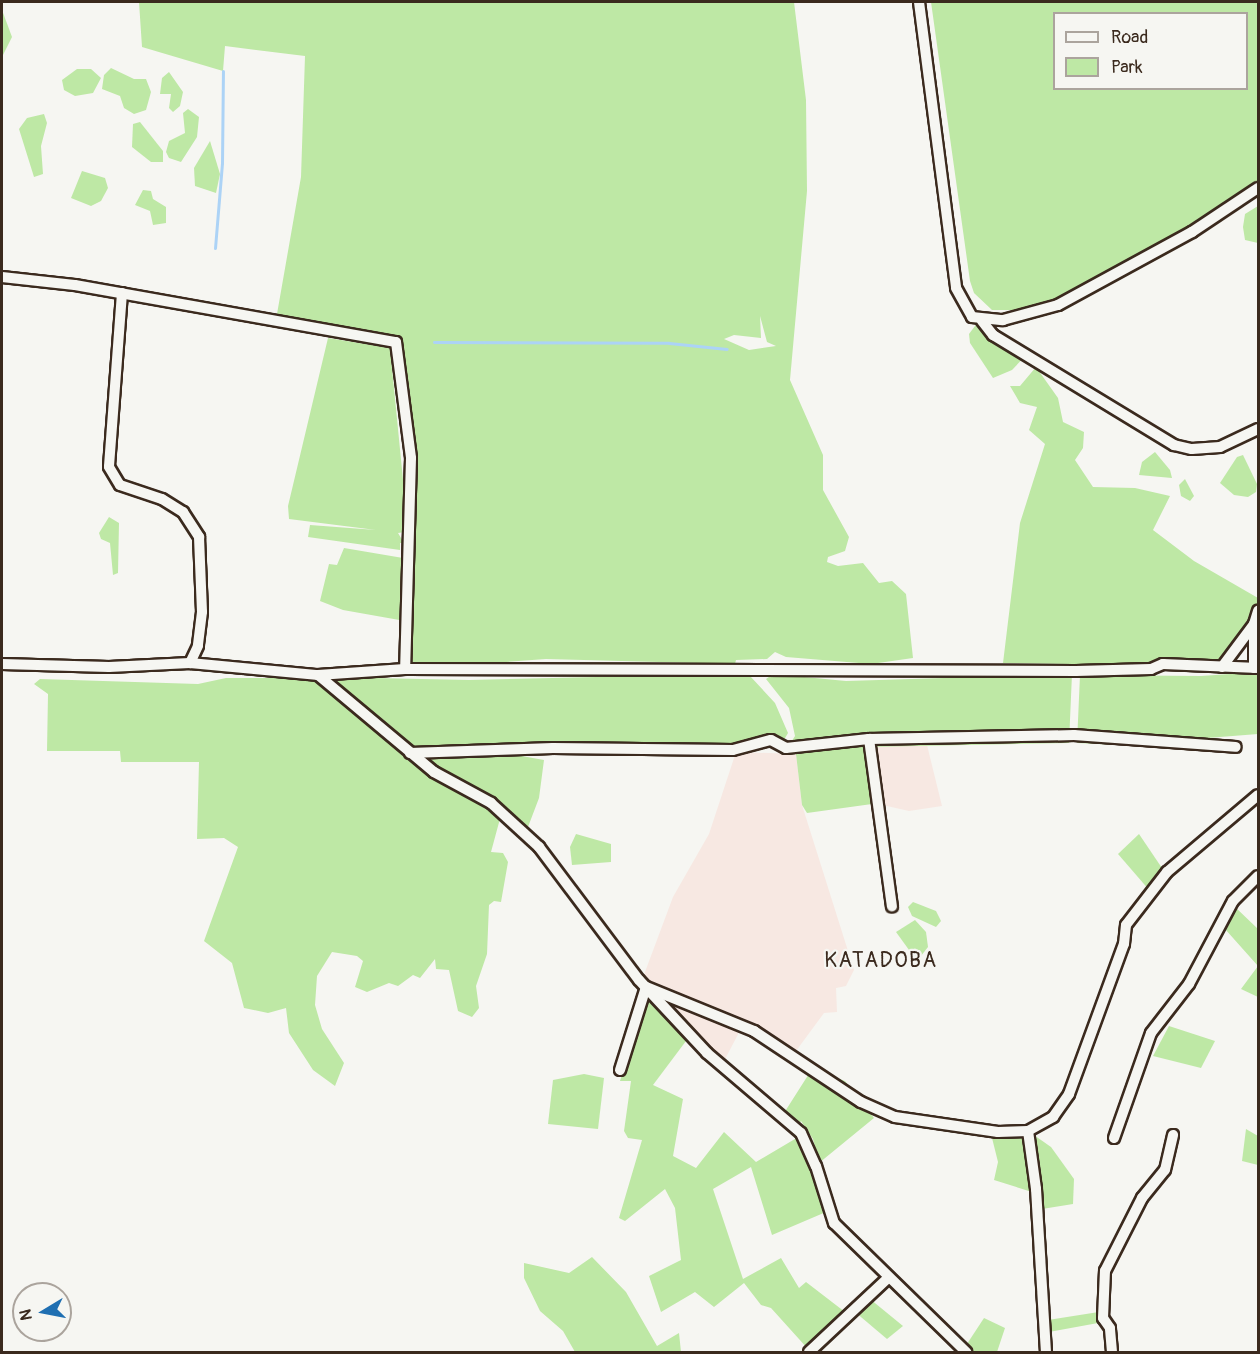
<!DOCTYPE html>
<html>
<head>
<meta charset="utf-8">
<style>
  body { margin:0 }
  #map { position:relative; width:1260px; height:1354px; overflow:hidden; background:#f6f6f2; font-family:Pangolin,sans-serif }
  div>[style] { position:absolute }
  [style*='--x'] { left:calc(var(--x)*1px); top:calc(var(--y)*1px); width:calc(var(--w)*1px); rotate:calc(var(--a)*1deg) }
  .built>* { inset:0; background:#f7e8e2 }
  .green>* { inset:0; background:#bee8a5 }
  .stream>* { height:3px; margin:-1.5px; padding:0 1.5px; transform-origin:1.5px; border-radius:1.5px; background:#acd3f6 }
  .roads { filter:drop-shadow(2px 0 #3b2a1e) drop-shadow(-2px 0 #3b2a1e) drop-shadow(0 2px #3b2a1e) drop-shadow(0 -2px #3b2a1e) }
  .street>* { height:10px; margin:-5px; padding:0 5px; transform-origin:5px; border-radius:5px; background:#f6f6f2 }
  span { translate:-50% -50%; white-space:nowrap; text-align:center; line-height:1.15; -webkit-text-stroke:4.5px #f6f6f2; paint-order:stroke }
  .quarter-label { font-size:21px; color:#3b2a1e; letter-spacing:1.5px }
  .frame { position:absolute; inset:0; border:3px solid #3b2a1e; pointer-events:none }
  .legend { position:absolute; left:1053px; top:12px; width:195px; height:78px; box-sizing:border-box; background:#f6f6f2; border:2px solid #aba49d; margin:0; padding:8px 10px; list-style:none; font-size:18px; color:#3b2a1e }
  .legend li { display:flex; align-items:center; gap:12px; height:30px }
  .legend b { width:30px; border:2px solid #aba49d }
  .north { position:absolute; left:12px; top:1282px; width:60px; height:60px; box-sizing:border-box; background:#f6f6f2; border:2px solid #aba49d; border-radius:50%; rotate:260deg; font-size:16px; font-weight:700; line-height:24px; text-align:center; color:#3b2a1e }
  .north::after { content:''; display:block; margin:auto; width:21px; height:27px; background:#1f6fb2; clip-path:polygon(50% 0,100% 100%,50% 72%,0 100%) }
</style>
</head>
<body>
<div id="map">
  <div class="built">
    <i style="clip-path:polygon(927px 745px,942px 806px,909px 811px,878px 804px,873px 747px)"></i>
    <i style="clip-path:polygon(736px 752px,796px 754px,802px 805px,854px 970px,846px 986px,836px 988px,837px 1012px,824px 1013px,796px 1051px,745px 1021px,723px 1063px,642px 980px,673px 897px,709px 834px)"></i>
  </div>
  <div class="green">
    <i style="clip-path:polygon(evenodd,139px 2px,794px 2px,806px 100px,807px 191px,790px 380px,823px 455px,823px 490px,849px 537px,845px 551px,828px 557px,827px 562px,838px 566px,863px 563px,879px 583px,892px 581px,906px 594px,913px 658px,871px 664px,786px 657px,775px 652px,767px 659px,736px 660px,735px 664px,546px 659px,411px 669px,416px 478px,399px 336px,277px 314px,301px 177px,305px 56px,225px 46px,223px 71px,142px 47px,139px 2px,760px 316px,767px 342px,776px 346px,749px 350px,724px 339px,734px 335px,761px 338px,760px 316px)"></i>
    <i style="clip-path:polygon(evenodd,931px 2px,1258px 2px,1258px 187px,1079px 294px,1021px 310px,992px 310px,974px 293px,970px 281px,931px 2px,1054px 14px,1246px 14px,1246px 88px,1054px 88px,1054px 14px)"></i>
    <i style="clip-path:polygon(2px 10px,12px 37px,2px 57px)"></i>
    <i style="clip-path:polygon(111px 68px,134px 79px,146px 79px,151px 92px,146px 110px,134px 114px,124px 108px,120px 96px,102px 89px,104px 75px)"></i>
    <i style="clip-path:polygon(77px 69px,91px 69px,101px 78px,93px 93px,75px 96px,64px 90px,62px 80px)"></i>
    <i style="clip-path:polygon(169px 72px,183px 92px,180px 106px,173px 112px,169px 108px,171px 94px,160px 94px,162px 78px)"></i>
    <i style="clip-path:polygon(188px 109px,199px 117px,197px 137px,181px 162px,169px 158px,166px 152px,169px 141px,185px 133px,183px 113px)"></i>
    <i style="clip-path:polygon(44px 114px,47px 123px,41px 146px,43px 174px,34px 177px,19px 129px,27px 118px)"></i>
    <i style="clip-path:polygon(140px 122px,163px 151px,163px 162px,151px 162px,132px 147px,133px 124px)"></i>
    <i style="clip-path:polygon(210px 141px,220px 174px,216px 193px,195px 186px,194px 168px)"></i>
    <i style="clip-path:polygon(82px 171px,105px 178px,108px 188px,101px 201px,91px 206px,71px 198px)"></i>
    <i style="clip-path:polygon(143px 190px,151px 191px,153px 199px,166px 207px,166px 223px,153px 225px,150px 211px,135px 205px)"></i>
    <i style="clip-path:polygon(1258px 206px,1258px 243px,1245px 240px,1243px 227px,1245px 214px)"></i>
    <i style="clip-path:polygon(978px 322px,1028px 353px,1012px 370px,993px 378px,970px 343px,969px 334px)"></i>
    <i style="clip-path:polygon(328px 338px,390px 348px,406px 510px,405px 532px,398px 533px,404px 543px,400px 543px,400px 550px,308px 537px,310px 525px,376px 530px,289px 519px,288px 506px)"></i>
    <i style="clip-path:polygon(1036px 367px,1058px 398px,1063px 422px,1084px 432px,1083px 448px,1075px 460px,1093px 487px,1135px 488px,1170px 496px,1153px 530px,1194px 561px,1258px 598px,1258px 617px,1214px 666px,1003px 663px,1020px 523px,1045px 444px,1029px 430px,1037px 407px,1020px 403px,1010px 386px,1020px 386px)"></i>
    <i style="clip-path:polygon(1155px 452px,1170px 470px,1172px 478px,1139px 475px,1142px 462px)"></i>
    <i style="clip-path:polygon(1243px 455px,1257px 484px,1256px 492px,1248px 497px,1234px 495px,1220px 483px,1237px 457px)"></i>
    <i style="clip-path:polygon(1185px 479px,1194px 496px,1190px 501px,1181px 496px,1179px 485px)"></i>
    <i style="clip-path:polygon(109px 517px,119px 523px,118px 573px,113px 575px,110px 543px,101px 539px,99px 533px)"></i>
    <i style="clip-path:polygon(344px 548px,403px 558px,405px 621px,343px 610px,320px 601px,329px 564px,337px 565px)"></i>
    <i style="clip-path:polygon(1258px 672px,1258px 734px,1118px 745px,1077px 743px,1080px 675px,1201px 676px)"></i>
    <i style="clip-path:polygon(729px 674px,750px 676px,775px 703px,788px 733px,781px 745px,411px 750px,392px 727px,327px 677px,469px 680px)"></i>
    <i style="clip-path:polygon(773px 674px,846px 681px,1072px 674px,1069px 743px,867px 747px,872px 804px,807px 813px,802px 805px,796px 754px,783px 755px,795px 736px,789px 708px,766px 679px)"></i>
    <i style="clip-path:polygon(226px 678px,317px 678px,439px 780px,501px 815px,491px 852px,503px 853px,508px 862px,501px 902px,494px 901px,489px 905px,487px 954px,476px 986px,479px 1008px,472px 1017px,458px 1011px,449px 970px,436px 969px,435px 959px,420px 978px,413px 975px,398px 986px,389px 983px,367px 992px,355px 987px,363px 961px,357px 956px,332px 952px,317px 976px,315px 1005px,322px 1029px,344px 1063px,335px 1086px,313px 1070px,289px 1033px,286px 1008px,268px 1013px,244px 1008px,232px 963px,204px 941px,238px 847px,224px 838px,197px 839px,199px 762px,121px 762px,120px 751px,47px 751px,48px 694px,34px 684px,40px 679px,198px 684px)"></i>
    <i style="clip-path:polygon(516px 755px,544px 760px,539px 798px,528px 827px,492px 799px,436px 770px,418px 756px)"></i>
    <i style="clip-path:polygon(576px 834px,611px 844px,611px 862px,572px 865px,570px 847px)"></i>
    <i style="clip-path:polygon(1139px 834px,1166px 874px,1150px 891px,1118px 854px)"></i>
    <i style="clip-path:polygon(913px 902px,936px 911px,941px 921px,936px 927px,912px 916px,908px 907px)"></i>
    <i style="clip-path:polygon(1234px 906px,1258px 929px,1258px 997px,1241px 989px,1258px 966px,1225px 929px)"></i>
    <i style="clip-path:polygon(915px 920px,926px 932px,928px 947px,917px 961px,896px 932px)"></i>
    <i style="clip-path:polygon(648px 993px,689px 1037px,653px 1085px,683px 1099px,673px 1156px,696px 1168px,724px 1132px,756px 1162px,800px 1136px,815px 1168px,826px 1212px,772px 1235px,751px 1167px,713px 1189px,743px 1279px,781px 1258px,799px 1288px,806px 1282px,845px 1312px,808px 1349px,771px 1308px,761px 1305px,744px 1283px,714px 1307px,695px 1292px,661px 1312px,649px 1276px,681px 1260px,675px 1208px,665px 1189px,625px 1221px,619px 1218px,642px 1140px,628px 1138px,624px 1131px,631px 1081px,620px 1081px)"></i>
    <i style="clip-path:polygon(1169px 1026px,1215px 1041px,1201px 1068px,1153px 1056px)"></i>
    <i style="clip-path:polygon(812px 1069px,845px 1081px,874px 1118px,819px 1163px,813px 1139px,801px 1121px,799px 1125px,784px 1113px)"></i>
    <i style="clip-path:polygon(584px 1074px,604px 1078px,598px 1129px,548px 1124px,553px 1080px)"></i>
    <i style="clip-path:polygon(1246px 1129px,1258px 1136px,1258px 1165px,1242px 1161px)"></i>
    <i style="clip-path:polygon(1031px 1133px,1051px 1147px,1074px 1179px,1073px 1204px,1042px 1209px)"></i>
    <i style="clip-path:polygon(991px 1134px,1026px 1134px,1035px 1193px,994px 1180px,998px 1162px)"></i>
    <i style="clip-path:polygon(592px 1257px,626px 1292px,657px 1346px,679px 1333px,681px 1352px,575px 1352px,563px 1331px,540px 1311px,524px 1278px,524px 1263px,569px 1273px)"></i>
    <i style="clip-path:polygon(870px 1299px,903px 1326px,887px 1339px,855px 1312px)"></i>
    <i style="clip-path:polygon(1105px 1311px,1109px 1321px,1038px 1334px,1048px 1320px)"></i>
    <i style="clip-path:polygon(984px 1318px,1005px 1328px,997px 1352px,971px 1352px,965px 1347px)"></i>
  </div>
  <div class="stream">
    <i style="--x:215;--y:248;--w:85;--a:-85.3"></i>
    <i style="--x:222;--y:163;--w:92;--a:-89.4"></i>
    <i style="--x:434;--y:342;--w:235;--a:0.2"></i>
    <i style="--x:669;--y:343;--w:58;--a:5.9"></i>
  </div>
  <div class="roads">
    <div class="street">
      <i style="--x:919;--y:2;--w:288;--a:82.6"></i>
      <i style="--x:956;--y:288;--w:33;--a:61"></i>
      <i style="--x:972;--y:317;--w:31;--a:6"></i>
      <i style="--x:1003;--y:320;--w:57;--a:-15.3"></i>
      <i style="--x:1058;--y:305;--w:153;--a:-28.6"></i>
      <i style="--x:1192;--y:232;--w:79;--a:-33.7"></i>
      <i style="--x:2;--y:277;--w:73;--a:6.3"></i>
      <i style="--x:75;--y:285;--w:326;--a:10.1"></i>
      <i style="--x:396;--y:342;--w:117;--a:82.6"></i>
      <i style="--x:411;--y:458;--w:211;--a:91.6"></i>
      <i style="--x:122;--y:293;--w:174;--a:94.3"></i>
      <i style="--x:109;--y:467;--w:21;--a:59"></i>
      <i style="--x:120;--y:485;--w:44;--a:18.4"></i>
      <i style="--x:162;--y:499;--w:25;--a:32"></i>
      <i style="--x:183;--y:512;--w:30;--a:57"></i>
      <i style="--x:199;--y:537;--w:75;--a:87.7"></i>
      <i style="--x:202;--y:612;--w:34;--a:97"></i>
      <i style="--x:198;--y:646;--w:19;--a:115"></i>
      <i style="--x:982;--y:321;--w:18;--a:52"></i>
      <i style="--x:993;--y:335;--w:212;--a:31.3"></i>
      <i style="--x:1174;--y:445;--w:18;--a:13"></i>
      <i style="--x:1192;--y:449;--w:28;--a:-4"></i>
      <i style="--x:1220;--y:447;--w:42;--a:-25.3"></i>
      <i style="--x:1254;--y:624;--w:44;--a:90"></i>
      <i style="--x:2;--y:664;--w:107;--a:1.6"></i>
      <i style="--x:109;--y:667;--w:81;--a:-2.8"></i>
      <i style="--x:190;--y:663;--w:129;--a:5.4"></i>
      <i style="--x:318;--y:675;--w:87;--a:-3.9"></i>
      <i style="--x:405;--y:669;--w:671;--a:0.17"></i>
      <i style="--x:1076;--y:671;--w:75;--a:-1.5"></i>
      <i style="--x:1151;--y:669;--w:13;--a:-23"></i>
      <i style="--x:1163;--y:664;--w:95;--a:2.4"></i>
      <i style="--x:1222;--y:667;--w:54;--a:-53.3"></i>
      <i style="--x:1254;--y:624;--w:14;--a:-73"></i>
      <i style="--x:318;--y:675;--w:151;--a:39.9"></i>
      <i style="--x:434;--y:772;--w:65;--a:28.5"></i>
      <i style="--x:491;--y:803;--w:65;--a:42.5"></i>
      <i style="--x:539;--y:847;--w:166;--a:53.1"></i>
      <i style="--x:639;--y:980;--w:100;--a:47"></i>
      <i style="--x:707;--y:1053;--w:123;--a:40.4"></i>
      <i style="--x:801;--y:1133;--w:36;--a:66"></i>
      <i style="--x:816;--y:1166;--w:60;--a:72.5"></i>
      <i style="--x:834;--y:1223;--w:185;--a:44.3"></i>
      <i style="--x:869;--y:739;--w:169;--a:82.2"></i>
      <i style="--x:410;--y:753;--w:143;--a:-2"></i>
      <i style="--x:553;--y:748;--w:180;--a:0.6"></i>
      <i style="--x:733;--y:750;--w:39;--a:-15"></i>
      <i style="--x:771;--y:740;--w:17;--a:28"></i>
      <i style="--x:786;--y:748;--w:83;--a:-6.2"></i>
      <i style="--x:869;--y:739;--w:205;--a:-1.1"></i>
      <i style="--x:1074;--y:735;--w:162;--a:4.2"></i>
      <i style="--x:620;--y:1070;--w:87;--a:-72.6"></i>
      <i style="--x:646;--y:987;--w:117;--a:22.2"></i>
      <i style="--x:754;--y:1031;--w:128;--a:33.6"></i>
      <i style="--x:861;--y:1102;--w:37;--a:24"></i>
      <i style="--x:895;--y:1117;--w:104;--a:8.3"></i>
      <i style="--x:998;--y:1132;--w:30;--a:-2"></i>
      <i style="--x:1028;--y:1131;--w:29;--a:-29"></i>
      <i style="--x:1053;--y:1117;--w:28;--a:-55"></i>
      <i style="--x:1069;--y:1094;--w:160;--a:-69.9"></i>
      <i style="--x:1124;--y:944;--w:19;--a:-84"></i>
      <i style="--x:1126;--y:925;--w:67;--a:-52.3"></i>
      <i style="--x:1167;--y:872;--w:119;--a:-40.2"></i>
      <i style="--x:1028;--y:1131;--w:59;--a:82.1"></i>
      <i style="--x:1036;--y:1189;--w:163;--a:86.5"></i>
      <i style="--x:1114;--y:1138;--w:111;--a:-70.6"></i>
      <i style="--x:1151;--y:1033;--w:62;--a:-52.2"></i>
      <i style="--x:1189;--y:984;--w:94;--a:-62.1"></i>
      <i style="--x:1233;--y:901;--w:35;--a:-45"></i>
      <i style="--x:809;--y:1352;--w:108;--a:-43.1"></i>
      <i style="--x:1112;--y:1352;--w:24;--a:-95"></i>
      <i style="--x:1110;--y:1328;--w:12;--a:-125"></i>
      <i style="--x:1103;--y:1318;--w:47;--a:-87.6"></i>
      <i style="--x:1105;--y:1271;--w:82;--a:-63.1"></i>
      <i style="--x:1142;--y:1198;--w:36;--a:-51"></i>
      <i style="--x:1165;--y:1170;--w:36;--a:-77"></i>
    </div>
  </div>
  <div class="quarter-label">
    <span style="left:881px;top:961px">KATADOBA</span>
  </div>
  <div class="frame"></div>
  <ul class="legend">
  <li><b style="height:8px;background:#f6f6f2"></b>Road</li>
  <li><b style="height:16px;background:#bee8a5"></b>Park</li>
  </ul>
  <div class="north">N</div>
</div>
</body>
</html>
